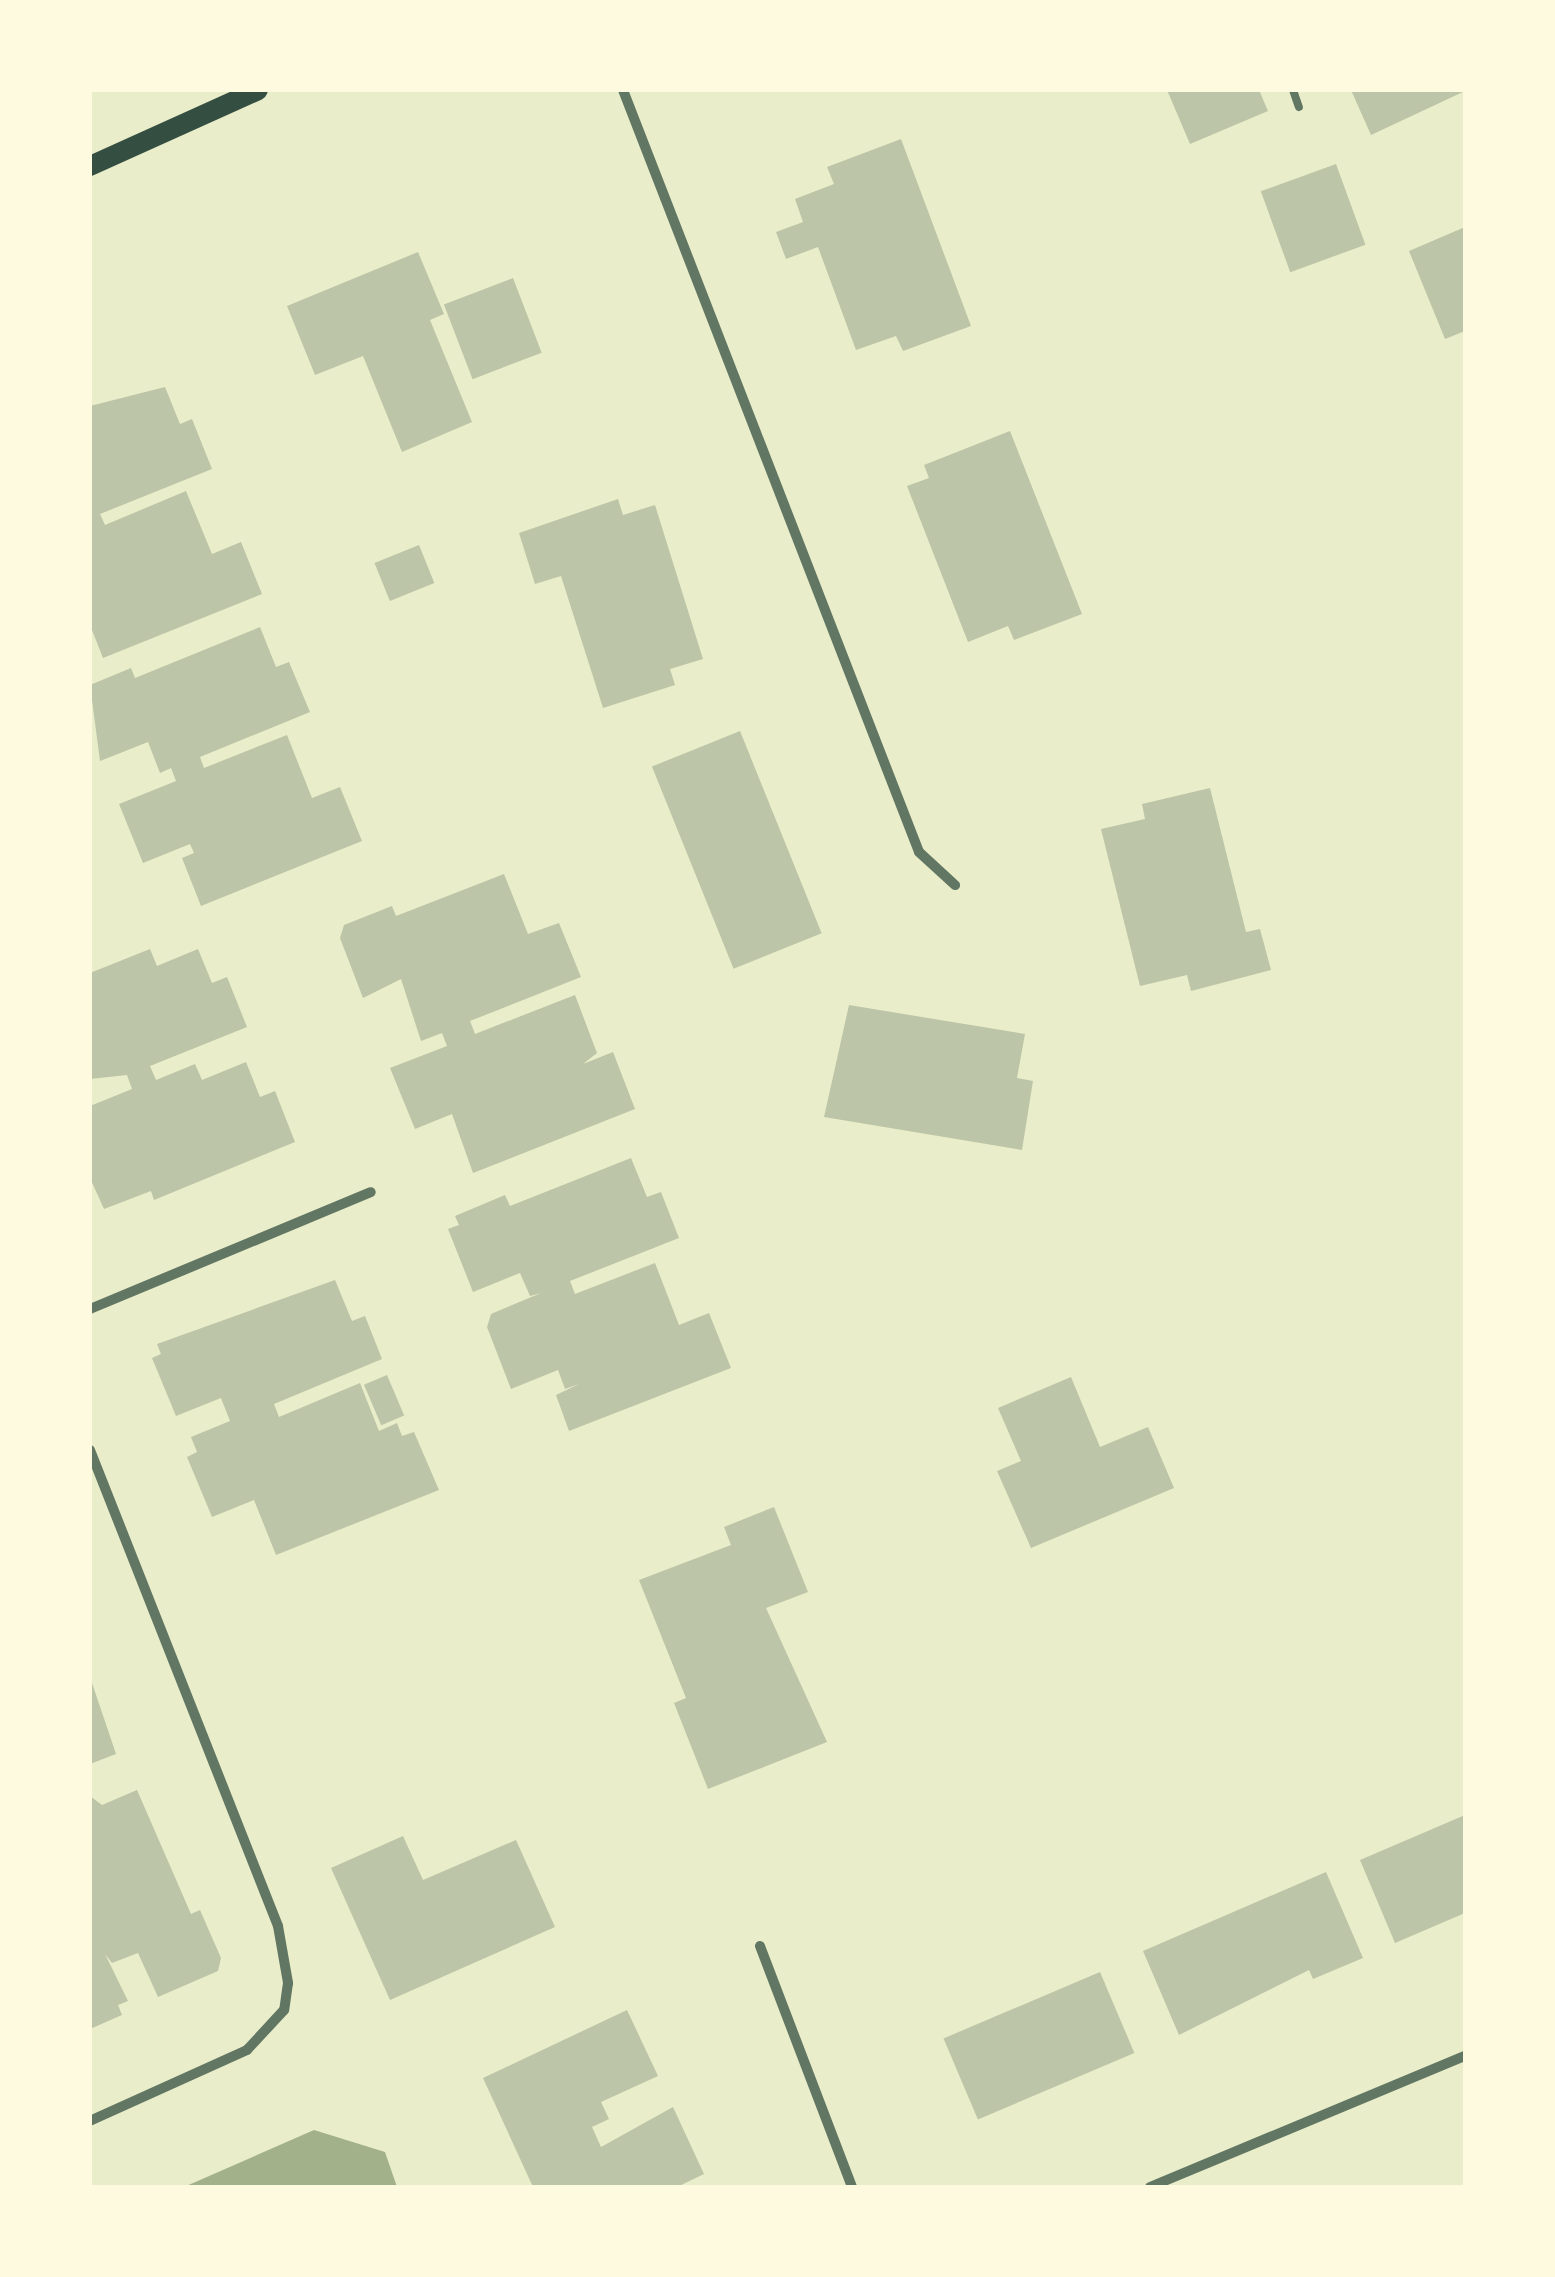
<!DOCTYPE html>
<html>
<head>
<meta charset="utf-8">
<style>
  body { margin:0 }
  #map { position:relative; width:1555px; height:2277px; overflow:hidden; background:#e9edc9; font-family:"Asap Condensed",sans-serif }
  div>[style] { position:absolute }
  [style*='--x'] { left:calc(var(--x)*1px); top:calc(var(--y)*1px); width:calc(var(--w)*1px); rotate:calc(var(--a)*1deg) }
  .water>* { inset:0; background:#a3b18a }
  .building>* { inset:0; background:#bcc5a7; transform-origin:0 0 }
  .service>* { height:8px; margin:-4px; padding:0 4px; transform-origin:4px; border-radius:4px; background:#617663 }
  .minor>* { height:10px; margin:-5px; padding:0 5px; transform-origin:5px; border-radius:5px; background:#617663 }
  .secondary>* { height:20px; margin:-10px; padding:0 10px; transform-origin:10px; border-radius:10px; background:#344e41 }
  span { translate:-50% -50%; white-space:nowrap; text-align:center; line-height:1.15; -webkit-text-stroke:9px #fefae0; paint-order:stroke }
  .frame { position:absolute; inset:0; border:92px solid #fefae0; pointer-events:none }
</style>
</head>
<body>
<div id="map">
  <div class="water">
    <i style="clip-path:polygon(314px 2130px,385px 2152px,397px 2187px,184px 2187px)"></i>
  </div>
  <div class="building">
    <i style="clip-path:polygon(1167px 90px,1259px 90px,1268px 111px,1190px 144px)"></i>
    <i style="clip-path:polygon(1351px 90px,1465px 90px,1465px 91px,1371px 135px)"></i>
    <i style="clip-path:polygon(901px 139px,971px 326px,903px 351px,896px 336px,856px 350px,818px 247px,786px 259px,776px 232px,803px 222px,795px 199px,834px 184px,827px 167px)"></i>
    <i style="left:1336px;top:164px;width:86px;height:80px;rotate:70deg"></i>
    <i style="clip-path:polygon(1465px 227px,1465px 331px,1445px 339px,1409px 251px)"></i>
    <i style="clip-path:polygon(418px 252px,444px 314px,430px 320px,472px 422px,402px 452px,363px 356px,315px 375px,287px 306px)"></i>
    <i style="left:513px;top:278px;width:80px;height:74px;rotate:69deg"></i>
    <i style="clip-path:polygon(165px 387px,180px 424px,192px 419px,212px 469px,100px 514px,105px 525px,186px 491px,212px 554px,241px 542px,262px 594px,103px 658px,90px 625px,90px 406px)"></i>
    <i style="clip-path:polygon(1010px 431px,1082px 614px,1014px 640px,1008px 626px,968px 642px,907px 486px,929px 478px,924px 465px)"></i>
    <i style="clip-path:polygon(618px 499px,623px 515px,655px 505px,703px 659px,670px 669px,675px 685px,603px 708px,561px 576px,535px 584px,519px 533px)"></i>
    <i style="left:419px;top:545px;width:41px;height:48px;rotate:68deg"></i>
    <i style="clip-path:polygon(260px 627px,276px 667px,289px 662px,310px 712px,200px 757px,204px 768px,287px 735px,312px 798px,340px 787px,362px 841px,201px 906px,182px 858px,194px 853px,190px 844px,143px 863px,119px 804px,176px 781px,171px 768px,160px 773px,148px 742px,100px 761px,90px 685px,131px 668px,135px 678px)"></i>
    <i style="left:740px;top:731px;width:218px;height:95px;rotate:68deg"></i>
    <i style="clip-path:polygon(1210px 788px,1246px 932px,1260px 929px,1271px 970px,1191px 991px,1187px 975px,1140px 986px,1101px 829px,1145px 819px,1142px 804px)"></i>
    <i style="clip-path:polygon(504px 874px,528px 934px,559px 923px,581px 977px,470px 1021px,475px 1034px,575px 995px,597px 1053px,583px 1064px,613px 1052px,635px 1109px,473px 1173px,452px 1114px,415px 1129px,390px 1068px,447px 1046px,442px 1033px,421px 1041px,401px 979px,363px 998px,340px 938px,344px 925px,392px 906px,396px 916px)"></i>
    <i style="clip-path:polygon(150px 949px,157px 966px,198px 949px,212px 983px,227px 977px,247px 1027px,150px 1066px,156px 1080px,195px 1064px,202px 1080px,246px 1062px,260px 1097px,275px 1091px,295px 1142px,154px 1200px,151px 1191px,104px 1209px,90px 1178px,90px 1106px,132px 1089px,127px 1075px,90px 1079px,90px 973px)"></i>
    <i style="clip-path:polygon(849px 1005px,1025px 1034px,1017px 1078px,1033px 1081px,1022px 1150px,824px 1117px)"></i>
    <i style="clip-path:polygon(631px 1158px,647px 1197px,661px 1192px,679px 1238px,570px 1281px,575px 1294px,655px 1263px,679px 1325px,709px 1313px,731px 1368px,569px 1431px,556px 1395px,579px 1384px,565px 1389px,558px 1370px,511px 1389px,487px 1327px,491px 1314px,541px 1293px,530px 1296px,520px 1273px,473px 1292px,448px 1229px,459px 1225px,455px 1216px,505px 1195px,510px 1206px)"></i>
    <i style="clip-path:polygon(335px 1280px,352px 1321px,365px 1316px,382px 1359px,274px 1404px,279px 1417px,360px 1383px,379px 1431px,397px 1423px,402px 1436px,414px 1432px,439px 1490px,276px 1555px,254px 1500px,212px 1517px,187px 1457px,197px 1452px,191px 1437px,230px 1421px,221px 1398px,176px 1416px,152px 1358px,161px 1354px,157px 1344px)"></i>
    <i style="left:387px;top:1375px;width:44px;height:25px;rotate:67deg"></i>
    <i style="clip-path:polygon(1071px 1377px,1100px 1447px,1148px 1427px,1174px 1488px,1031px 1548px,997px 1471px,1021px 1461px,998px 1408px)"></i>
    <i style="clip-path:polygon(774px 1507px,808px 1592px,766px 1608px,827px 1742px,708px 1789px,674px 1703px,686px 1698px,639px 1580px,731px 1545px,724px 1527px)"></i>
    <i style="clip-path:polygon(90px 1677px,116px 1754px,90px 1764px)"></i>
    <i style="clip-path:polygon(137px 1790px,191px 1914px,200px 1910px,221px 1958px,218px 1971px,158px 1997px,138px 1953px,112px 1963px,105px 1954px,128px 2001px,118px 2005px,122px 2015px,90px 2029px,90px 1796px,102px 1805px)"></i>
    <i style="clip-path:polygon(1465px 1815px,1465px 1913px,1395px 1943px,1360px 1860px)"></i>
    <i style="clip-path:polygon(403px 1836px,423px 1880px,516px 1840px,555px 1927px,390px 2000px,331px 1868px)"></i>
    <i style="clip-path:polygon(1326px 1872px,1363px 1958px,1313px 1979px,1309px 1970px,1179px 2035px,1143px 1951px)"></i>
    <i style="left:1100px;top:1972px;width:88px;height:170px;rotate:67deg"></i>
    <i style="clip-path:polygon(627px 2010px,658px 2076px,601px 2102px,609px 2119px,592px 2127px,601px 2147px,673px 2107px,704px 2174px,677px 2187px,533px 2187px,483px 2078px)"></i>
  </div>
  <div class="service">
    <i style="--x:1293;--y:90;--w:18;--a:71"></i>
  </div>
  <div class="minor">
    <i style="--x:623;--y:90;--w:817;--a:68.77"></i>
    <i style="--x:919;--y:852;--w:49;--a:42.5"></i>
    <i style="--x:90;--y:1309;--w:304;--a:-22.6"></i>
    <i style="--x:90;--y:1450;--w:512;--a:68.45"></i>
    <i style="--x:278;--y:1926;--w:58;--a:80"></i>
    <i style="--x:288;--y:1983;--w:27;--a:98"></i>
    <i style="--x:284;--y:2010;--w:54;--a:132.8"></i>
    <i style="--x:247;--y:2050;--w:172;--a:155.7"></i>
    <i style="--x:760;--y:1946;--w:258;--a:69.1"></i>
    <i style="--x:1150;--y:2187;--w:341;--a:-22.6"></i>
  </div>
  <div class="secondary">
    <i style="--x:90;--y:166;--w:184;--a:-24.3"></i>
  </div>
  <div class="frame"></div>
</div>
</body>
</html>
